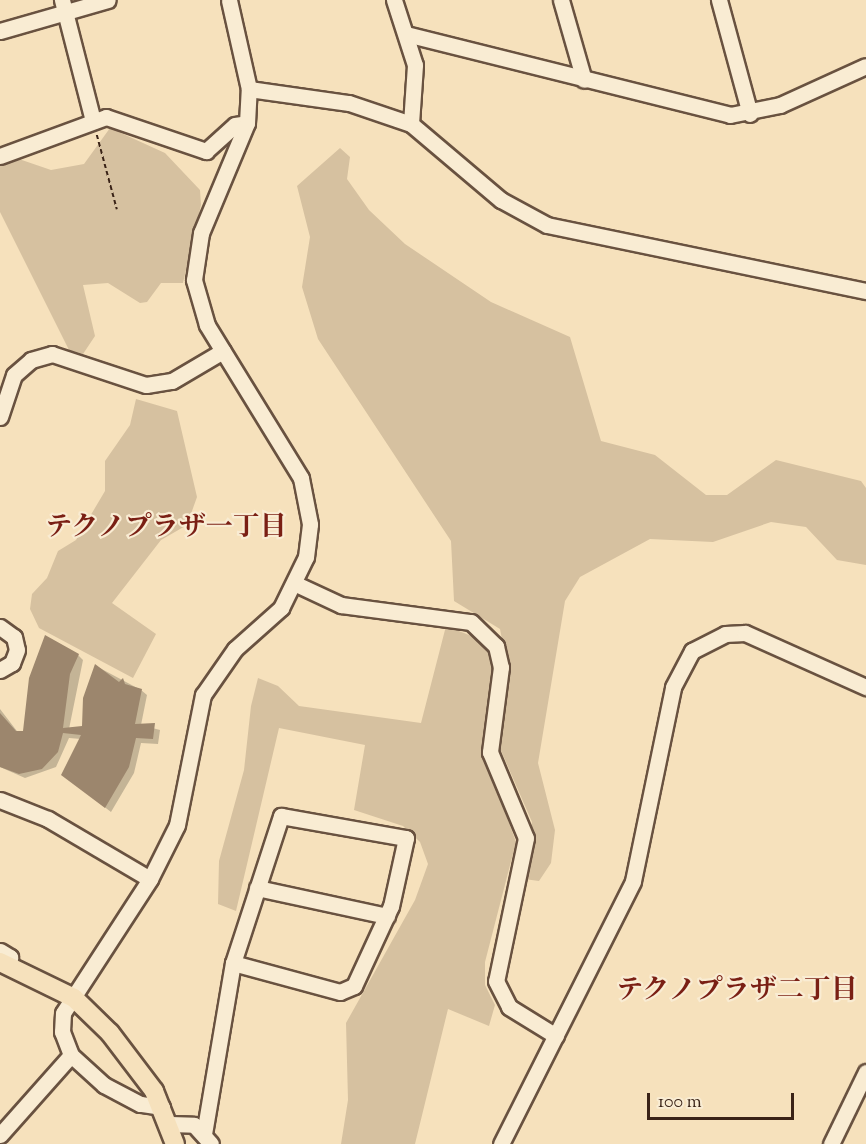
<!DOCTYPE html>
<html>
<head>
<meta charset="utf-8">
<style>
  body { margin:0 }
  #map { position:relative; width:866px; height:1144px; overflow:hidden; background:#f6e1bc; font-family:"Sorts Mill Goudy","Noto Serif JP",serif }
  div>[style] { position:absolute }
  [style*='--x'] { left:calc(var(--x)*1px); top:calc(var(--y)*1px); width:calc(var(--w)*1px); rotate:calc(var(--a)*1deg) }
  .green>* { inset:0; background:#d6c1a0 }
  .shadow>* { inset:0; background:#0003 }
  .building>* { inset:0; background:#9c866d }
  .path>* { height:1.5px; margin-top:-0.75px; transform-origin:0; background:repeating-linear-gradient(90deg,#3a2317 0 4.5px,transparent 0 7.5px) }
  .roads { filter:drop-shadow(2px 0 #695240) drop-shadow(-2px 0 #695240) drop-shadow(0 2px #695240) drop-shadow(0 -2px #695240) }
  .minor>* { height:15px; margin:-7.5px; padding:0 7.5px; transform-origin:7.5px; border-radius:7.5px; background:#f9ecd3 }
  .major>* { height:18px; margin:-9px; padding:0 9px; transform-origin:9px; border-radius:9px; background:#f6e1bc }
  span { translate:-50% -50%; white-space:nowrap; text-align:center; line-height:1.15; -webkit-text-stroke:4.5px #f9ecd3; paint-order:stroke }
  .neighbourhood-label { font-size:27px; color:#7a1f14; font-weight:700 }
  .scale { position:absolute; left:647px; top:1093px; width:147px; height:27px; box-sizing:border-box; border:3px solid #3a2317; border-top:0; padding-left:8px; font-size:18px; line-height:21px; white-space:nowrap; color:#3a2317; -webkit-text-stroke:4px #f9ecd3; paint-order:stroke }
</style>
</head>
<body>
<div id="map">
  <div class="green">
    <i style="clip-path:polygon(110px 128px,165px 153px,200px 190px,201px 205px,183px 283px,161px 283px,147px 302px,140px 303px,108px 283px,83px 285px,95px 336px,83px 354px,69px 350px,0 212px,0 164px,16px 158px,51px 170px,84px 164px)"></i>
    <i style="clip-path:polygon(340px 148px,350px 157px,347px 179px,369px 210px,405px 244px,491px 302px,570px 337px,601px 441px,655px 455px,706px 495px,727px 495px,776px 460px,861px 481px,866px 488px,866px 565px,837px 560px,806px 527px,771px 522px,713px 542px,650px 539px,580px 577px,565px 601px,538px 763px,555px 830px,551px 863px,539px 881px,524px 879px,532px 822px,499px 746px,509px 677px,500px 629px,454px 601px,451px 541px,318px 339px,302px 287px,310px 237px,297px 186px)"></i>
    <i style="clip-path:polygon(136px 399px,177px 411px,197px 497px,187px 525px,161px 540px,112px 603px,156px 634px,133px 678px,39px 628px,30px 609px,32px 594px,47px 578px,58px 551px,76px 540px,105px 491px,105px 461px,130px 425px)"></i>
    <i style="clip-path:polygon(446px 626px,487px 642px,493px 664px,482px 750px,516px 842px,485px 962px,485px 985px,495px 1005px,489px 1026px,448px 1009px,415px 1144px,341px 1144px,348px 1100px,346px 1023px,415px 900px,428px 864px,420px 842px,403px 826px,354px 810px,365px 745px,279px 728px,236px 911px,218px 904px,219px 861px,244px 770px,251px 706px,258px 678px,278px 686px,299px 706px,421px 723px)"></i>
  </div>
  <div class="shadow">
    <i style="clip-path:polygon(78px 655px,83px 660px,69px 729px,83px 728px,96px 666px,141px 690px,147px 695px,141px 725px,160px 730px,158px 744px,141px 743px,134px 773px,111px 812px,63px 775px,81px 739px,69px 738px,56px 767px,25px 778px,0 767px,0 709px,20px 735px)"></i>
  </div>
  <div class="building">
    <i style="clip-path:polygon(45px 635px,79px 654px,70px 674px,63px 728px,82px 726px,83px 698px,95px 664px,119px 682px,123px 678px,125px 684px,142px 689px,135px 724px,155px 723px,153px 739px,136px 738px,129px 767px,105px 808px,61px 775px,81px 735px,63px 733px,58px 752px,42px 769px,19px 774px,0 767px,0 713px,16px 731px,23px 731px,29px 678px)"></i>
  </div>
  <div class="path">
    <i style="--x:97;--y:135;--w:77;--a:74.9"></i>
  </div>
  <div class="roads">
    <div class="minor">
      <i style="--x:62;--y:0;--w:125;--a:75.6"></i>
      <i style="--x:394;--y:0;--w:68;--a:72.1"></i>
      <i style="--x:415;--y:65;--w:59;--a:93.9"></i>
      <i style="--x:561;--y:0;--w:83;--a:74"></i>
      <i style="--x:719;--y:0;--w:118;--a:74.8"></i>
      <i style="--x:0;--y:31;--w:112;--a:-16"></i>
      <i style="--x:406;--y:34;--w:334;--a:14"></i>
      <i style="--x:730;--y:115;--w:51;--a:-11.3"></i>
      <i style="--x:780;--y:105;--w:94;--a:-24.4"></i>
      <i style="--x:249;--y:89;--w:101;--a:8"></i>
      <i style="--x:349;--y:103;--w:65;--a:18.7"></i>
      <i style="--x:411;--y:124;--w:118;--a:40.2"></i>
      <i style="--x:501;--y:200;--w:52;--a:28.5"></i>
      <i style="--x:547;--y:225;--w:326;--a:11.7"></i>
      <i style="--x:0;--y:156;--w:113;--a:-20.2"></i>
      <i style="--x:106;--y:117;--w:106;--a:18.8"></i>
      <i style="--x:206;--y:151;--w:39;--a:-42"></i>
      <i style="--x:235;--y:125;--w:12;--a:-9"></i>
      <i style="--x:0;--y:417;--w:44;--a:-71.6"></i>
      <i style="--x:14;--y:375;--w:23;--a:-41"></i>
      <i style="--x:31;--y:360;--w:22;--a:-16"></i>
      <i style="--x:52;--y:354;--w:99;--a:18.3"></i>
      <i style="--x:146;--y:385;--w:26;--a:-9"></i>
      <i style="--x:172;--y:381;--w:59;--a:-30.5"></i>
      <i style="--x:296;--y:584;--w:50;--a:25"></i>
      <i style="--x:341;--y:605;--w:131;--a:7.5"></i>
      <i style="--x:471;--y:622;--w:35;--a:44"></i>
      <i style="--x:496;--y:646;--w:22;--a:77"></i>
      <i style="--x:501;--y:667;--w:86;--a:97.4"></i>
      <i style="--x:490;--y:752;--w:93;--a:67.3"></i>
      <i style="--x:526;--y:838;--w:146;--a:101.8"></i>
      <i style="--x:496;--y:981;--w:29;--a:63"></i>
      <i style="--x:509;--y:1007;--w:55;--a:31.7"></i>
      <i style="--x:0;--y:627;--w:17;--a:36"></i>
      <i style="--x:14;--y:637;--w:13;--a:77"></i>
      <i style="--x:17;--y:650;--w:14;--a:111"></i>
      <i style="--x:12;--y:663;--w:14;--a:150"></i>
      <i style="--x:0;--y:800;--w:52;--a:21.6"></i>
      <i style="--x:48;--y:819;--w:118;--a:30.5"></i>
      <i style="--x:257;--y:888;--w:133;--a:12.2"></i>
      <i style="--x:0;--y:951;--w:12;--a:31"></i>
      <i style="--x:10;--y:957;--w:8;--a:97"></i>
      <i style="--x:162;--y:1107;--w:22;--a:-172"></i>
      <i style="--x:140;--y:1104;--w:41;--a:-152.2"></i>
      <i style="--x:104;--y:1085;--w:45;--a:-137.7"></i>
      <i style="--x:71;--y:1055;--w:25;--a:-111"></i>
      <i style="--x:62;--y:1032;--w:19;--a:-87"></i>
      <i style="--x:63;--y:1013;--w:160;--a:-57"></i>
      <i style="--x:150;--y:879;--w:60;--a:-63.4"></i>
      <i style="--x:177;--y:825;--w:133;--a:-78.7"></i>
      <i style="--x:203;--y:695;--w:56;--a:-55.2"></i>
      <i style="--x:235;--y:649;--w:62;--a:-41.7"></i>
      <i style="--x:281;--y:608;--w:57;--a:-63.9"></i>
      <i style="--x:306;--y:557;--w:33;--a:-83"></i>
      <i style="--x:310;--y:524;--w:47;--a:-101.1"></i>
      <i style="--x:301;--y:478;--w:180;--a:-121.6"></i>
      <i style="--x:207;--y:325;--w:47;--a:-106.1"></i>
      <i style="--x:194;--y:280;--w:48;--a:-81.5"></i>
      <i style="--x:201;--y:233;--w:119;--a:-67.3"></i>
      <i style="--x:247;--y:123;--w:34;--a:-87"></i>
      <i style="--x:249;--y:89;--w:91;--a:-102.7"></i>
      <i style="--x:170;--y:1124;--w:24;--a:2"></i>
      <i style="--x:194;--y:1125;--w:25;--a:48"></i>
      <i style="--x:204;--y:1134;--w:173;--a:-80.4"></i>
      <i style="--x:233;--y:963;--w:155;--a:-71.9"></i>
      <i style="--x:281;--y:816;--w:127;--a:10"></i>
      <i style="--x:406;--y:838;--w:70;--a:102.4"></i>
      <i style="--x:391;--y:906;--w:88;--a:114.8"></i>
      <i style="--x:354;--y:986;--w:15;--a:157"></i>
      <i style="--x:340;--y:992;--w:111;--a:-164.8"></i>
      <i style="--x:0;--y:1135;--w:107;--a:-48.4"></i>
      <i style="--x:501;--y:1144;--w:294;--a:-63.3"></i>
      <i style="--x:633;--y:881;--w:198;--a:-78.3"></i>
      <i style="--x:673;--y:687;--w:41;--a:-62.2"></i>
      <i style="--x:692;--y:651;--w:37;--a:-27"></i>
      <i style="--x:725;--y:634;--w:20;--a:-3"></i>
      <i style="--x:745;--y:633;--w:133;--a:24.1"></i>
      <i style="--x:831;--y:1144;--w:80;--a:-64.1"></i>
    </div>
    <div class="major">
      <i style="--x:0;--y:962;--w:82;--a:25.9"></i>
      <i style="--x:74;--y:998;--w:50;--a:44.2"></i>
      <i style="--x:110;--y:1033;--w:73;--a:52.8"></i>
      <i style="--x:154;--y:1091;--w:57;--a:68.4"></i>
    </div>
  </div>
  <div class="neighbourhood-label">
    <span style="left:166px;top:529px">テクノプラザ一丁目</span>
    <span style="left:737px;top:992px">テクノプラザ二丁目</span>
  </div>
  <div class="scale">100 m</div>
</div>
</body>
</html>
